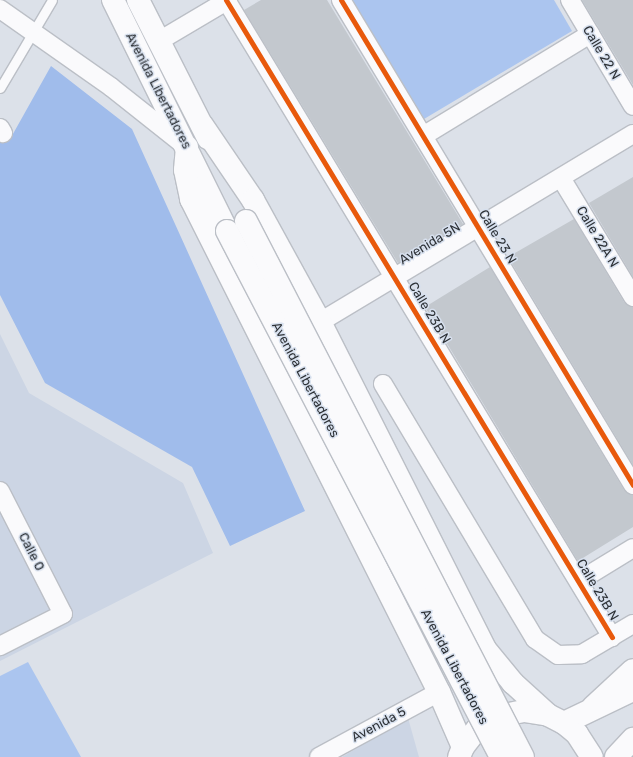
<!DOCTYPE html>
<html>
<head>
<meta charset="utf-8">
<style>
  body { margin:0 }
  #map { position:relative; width:633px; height:757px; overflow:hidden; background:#dce1e9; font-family:Rubik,sans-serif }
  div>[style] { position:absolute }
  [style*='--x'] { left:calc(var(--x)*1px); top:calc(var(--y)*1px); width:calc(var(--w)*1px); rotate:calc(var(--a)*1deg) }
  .built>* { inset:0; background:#ccd5e4 }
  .green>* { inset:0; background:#abc5ef }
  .forest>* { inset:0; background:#a0bceb }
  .building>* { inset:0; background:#c3c8ce }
  .roads { filter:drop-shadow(1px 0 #bbbfc6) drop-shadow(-1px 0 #bbbfc6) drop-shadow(0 1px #bbbfc6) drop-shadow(0 -1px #bbbfc6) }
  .service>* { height:9px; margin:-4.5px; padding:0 4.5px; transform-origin:4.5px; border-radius:4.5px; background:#fafafc }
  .minor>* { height:18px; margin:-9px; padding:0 9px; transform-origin:9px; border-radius:9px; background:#fafafc }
  .tertiary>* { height:22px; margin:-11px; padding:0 11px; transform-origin:11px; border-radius:11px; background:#fafafc }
  .secondary>* { height:22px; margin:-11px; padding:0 11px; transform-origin:11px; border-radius:11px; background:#fafafc }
  .primary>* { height:22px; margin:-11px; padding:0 11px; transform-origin:11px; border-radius:11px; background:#fafafc }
  .bridges { filter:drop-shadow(1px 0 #bbbfc6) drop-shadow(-1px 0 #bbbfc6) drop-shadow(0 1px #bbbfc6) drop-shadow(0 -1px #bbbfc6) }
  .primary-bridge>* { height:22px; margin:-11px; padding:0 11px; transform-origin:11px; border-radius:11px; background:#fafafc }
  .cycleway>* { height:5px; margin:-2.5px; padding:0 2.5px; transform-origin:2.5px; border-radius:2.5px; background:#e8590c }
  span { translate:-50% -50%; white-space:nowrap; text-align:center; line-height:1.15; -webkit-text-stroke:3px #d7e0ee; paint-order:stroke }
  .street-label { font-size:13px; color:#2d3136 }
</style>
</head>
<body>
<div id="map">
  <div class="built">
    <i style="clip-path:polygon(0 334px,29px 393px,183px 483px,213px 553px,0 661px)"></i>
    <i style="clip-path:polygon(408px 718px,419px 757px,342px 757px)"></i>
  </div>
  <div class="green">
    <i style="clip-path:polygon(352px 0,554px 0,572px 31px,424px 119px)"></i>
    <i style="clip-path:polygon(28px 662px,81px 757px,0 757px,0 676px)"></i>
  </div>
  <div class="forest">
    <i style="clip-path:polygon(51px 66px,132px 129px,305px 511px,230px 546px,192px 467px,45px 383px,0 295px,0 142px,9px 141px)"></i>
  </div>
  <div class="building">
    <i style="clip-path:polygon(261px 0,327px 0,463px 224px,398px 263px,244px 10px)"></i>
    <i style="clip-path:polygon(582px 0,633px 0,633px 85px)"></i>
    <i style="clip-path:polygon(633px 177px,633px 277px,589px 203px)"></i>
    <i style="clip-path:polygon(574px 219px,624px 302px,633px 307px,633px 465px,508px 257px)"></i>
    <i style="clip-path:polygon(490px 267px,624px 490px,633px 495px,633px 527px,578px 561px,425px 307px)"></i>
  </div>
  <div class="roads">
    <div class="service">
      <i style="--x:0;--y:88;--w:102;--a:-59.4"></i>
    </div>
    <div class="minor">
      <i style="--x:226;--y:0;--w:745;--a:58.79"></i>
      <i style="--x:341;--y:0;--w:566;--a:58.95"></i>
      <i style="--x:570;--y:0;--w:123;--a:59.3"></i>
      <i style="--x:0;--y:9;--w:136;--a:35.1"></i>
      <i style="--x:111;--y:87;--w:92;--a:38.4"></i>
      <i style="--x:159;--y:41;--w:80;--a:-30.7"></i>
      <i style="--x:0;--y:128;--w:6;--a:59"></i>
      <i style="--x:423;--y:136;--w:196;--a:-31.4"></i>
      <i style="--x:561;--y:178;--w:139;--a:58.8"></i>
      <i style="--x:320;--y:322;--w:365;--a:-31"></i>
      <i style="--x:383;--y:384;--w:297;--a:59.2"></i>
      <i style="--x:535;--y:639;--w:28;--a:35"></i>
      <i style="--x:558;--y:655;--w:24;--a:-2"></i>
      <i style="--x:582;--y:654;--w:59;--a:-30.5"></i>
      <i style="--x:0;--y:491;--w:138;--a:62.9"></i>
      <i style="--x:63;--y:614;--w:71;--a:153.1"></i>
      <i style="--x:579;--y:581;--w:63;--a:-31.4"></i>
      <i style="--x:319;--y:757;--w:136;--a:-28.4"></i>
    </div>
    <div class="tertiary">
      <i style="--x:593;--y:707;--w:54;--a:-42.8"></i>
    </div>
    <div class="secondary">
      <i style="--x:564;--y:723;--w:76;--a:-25.6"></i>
      <i style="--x:616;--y:757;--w:25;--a:-47"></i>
    </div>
    <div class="primary">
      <i style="--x:113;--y:0;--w:258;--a:63.7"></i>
      <i style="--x:138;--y:0;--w:155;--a:63.1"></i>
      <i style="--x:202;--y:125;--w:91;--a:55.8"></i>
      <i style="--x:253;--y:200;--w:139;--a:61.2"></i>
      <i style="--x:320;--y:322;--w:366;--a:63.2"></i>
      <i style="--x:485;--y:649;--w:44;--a:50.5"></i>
      <i style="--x:513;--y:683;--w:47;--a:42.4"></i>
      <i style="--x:187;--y:147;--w:23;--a:95"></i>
      <i style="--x:185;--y:170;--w:30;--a:78"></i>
      <i style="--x:191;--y:199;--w:552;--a:63.3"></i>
      <i style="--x:439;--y:692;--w:60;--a:66.4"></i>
      <i style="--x:459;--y:757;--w:11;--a:-68"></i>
      <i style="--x:463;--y:747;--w:24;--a:-52"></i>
      <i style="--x:478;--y:728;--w:25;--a:-29"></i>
      <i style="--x:500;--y:716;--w:25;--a:-12"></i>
      <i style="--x:524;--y:711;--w:24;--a:9"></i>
      <i style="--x:548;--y:715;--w:18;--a:27"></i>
      <i style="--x:564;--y:723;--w:17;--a:40"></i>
      <i style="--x:577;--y:734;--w:27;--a:57"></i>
    </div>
  </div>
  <div class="bridges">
    <div class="primary-bridge">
      <i style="--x:246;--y:221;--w:603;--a:62.67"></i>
      <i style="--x:227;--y:231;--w:593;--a:62.48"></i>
    </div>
  </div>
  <div class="cycleway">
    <i style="--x:226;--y:0;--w:745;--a:58.79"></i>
    <i style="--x:341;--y:0;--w:566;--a:58.95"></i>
  </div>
  <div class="street-label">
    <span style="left:601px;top:53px;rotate:59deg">Calle 22 N</span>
    <span style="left:158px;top:91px;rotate:63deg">Avenida Libertadores</span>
    <span style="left:497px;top:237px;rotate:59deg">Calle 23 N</span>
    <span style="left:597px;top:237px;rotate:59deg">Calle 22A N</span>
    <span style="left:430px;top:244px;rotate:-31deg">Avenida 5N</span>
    <span style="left:429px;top:313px;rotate:59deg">Calle 23B N</span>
    <span style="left:305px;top:380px;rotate:62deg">Avenida Libertadores</span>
    <span style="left:31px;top:552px;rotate:63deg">Calle 0</span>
    <span style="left:597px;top:590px;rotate:59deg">Calle 23B N</span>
    <span style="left:454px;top:667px;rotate:62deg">Avenida Libertadores</span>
    <span style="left:379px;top:725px;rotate:-28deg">Avenida 5</span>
  </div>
</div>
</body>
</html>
